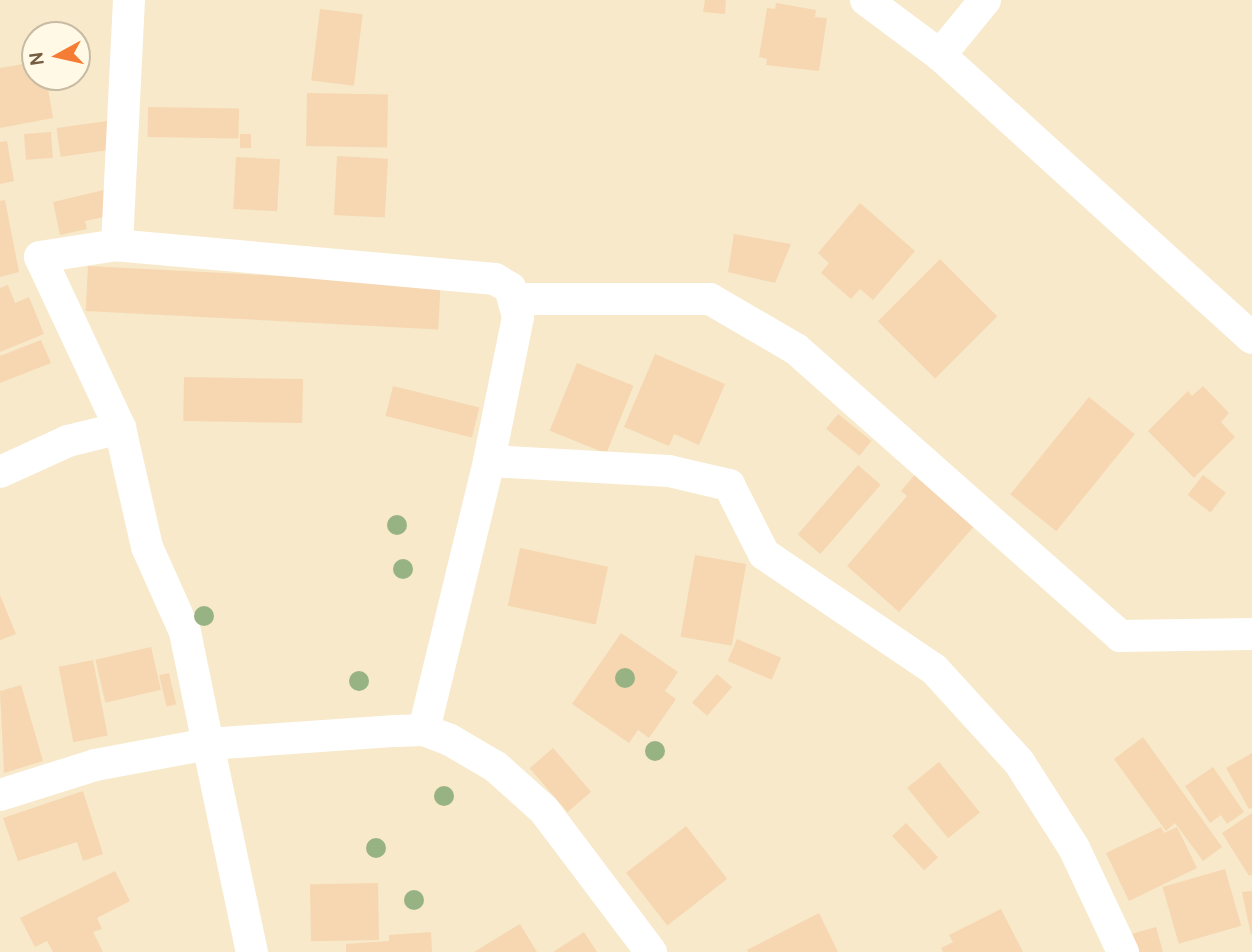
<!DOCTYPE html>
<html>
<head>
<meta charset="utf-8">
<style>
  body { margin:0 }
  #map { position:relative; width:1252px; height:952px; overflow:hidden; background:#fef6dc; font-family:Cabin,sans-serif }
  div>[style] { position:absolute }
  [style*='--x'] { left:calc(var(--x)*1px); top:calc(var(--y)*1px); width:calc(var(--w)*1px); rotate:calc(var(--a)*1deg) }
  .residential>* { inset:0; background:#f7e9ca }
  .building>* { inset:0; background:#f6d7b1; transform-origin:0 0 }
  .street>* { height:32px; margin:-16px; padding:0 16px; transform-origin:16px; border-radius:16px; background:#fff }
  .trees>* { width:20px; height:20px; margin:-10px; border-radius:50%; background:#98b383 }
  span { translate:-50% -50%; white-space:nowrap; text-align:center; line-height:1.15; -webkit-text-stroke:5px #fff9e5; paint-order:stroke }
  .north { position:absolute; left:21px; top:21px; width:70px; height:70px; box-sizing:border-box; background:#fff9e5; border:2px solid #c8bba4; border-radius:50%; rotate:262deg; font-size:19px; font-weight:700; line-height:28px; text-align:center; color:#755d43 }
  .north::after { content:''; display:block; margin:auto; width:24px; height:32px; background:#f57c35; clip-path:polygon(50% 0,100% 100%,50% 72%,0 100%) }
</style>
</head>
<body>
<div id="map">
  <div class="residential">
    <i style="clip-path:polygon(evenodd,0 0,1252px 0,1252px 952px,0 952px,0 0,35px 35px,77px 35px,77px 77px,35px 77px,35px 35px)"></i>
  </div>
  <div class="building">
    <i style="clip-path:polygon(705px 0,726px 0,725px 14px,703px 12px)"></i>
    <i style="clip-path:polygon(776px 3px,816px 10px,815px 17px,827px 18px,819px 71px,766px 65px,767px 59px,759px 57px,767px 8px,775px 9px)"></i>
    <i style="left:320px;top:9px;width:43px;height:72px;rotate:7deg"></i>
    <i style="clip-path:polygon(35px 62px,35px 77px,46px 77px,53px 118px,0 128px,0 68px)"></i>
    <i style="left:307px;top:93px;width:81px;height:53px;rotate:1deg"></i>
    <i style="left:148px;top:107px;width:91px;height:30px;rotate:1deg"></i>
    <i style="left:114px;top:120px;width:29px;height:58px;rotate:82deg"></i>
    <i style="left:51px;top:132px;width:26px;height:27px;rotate:86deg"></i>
    <i style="left:251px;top:134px;width:14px;height:11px;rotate:90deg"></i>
    <i style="clip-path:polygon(7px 141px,14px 181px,0 184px,0 142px)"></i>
    <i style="left:337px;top:156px;width:51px;height:59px;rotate:3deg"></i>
    <i style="left:236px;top:157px;width:44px;height:52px;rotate:3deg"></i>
    <i style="clip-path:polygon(104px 190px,109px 216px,85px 221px,87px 229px,60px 235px,53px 202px)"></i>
    <i style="clip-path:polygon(5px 200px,19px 272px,0 277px,0 201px)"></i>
    <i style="clip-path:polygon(860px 203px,915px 251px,873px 300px,860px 289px,851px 299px,821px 273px,829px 263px,818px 253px)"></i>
    <i style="clip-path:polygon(734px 234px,791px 244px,775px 283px,728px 272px)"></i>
    <i style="left:940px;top:259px;width:81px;height:88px;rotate:45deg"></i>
    <i style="left:88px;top:266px;width:353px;height:45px;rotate:3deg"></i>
    <i style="clip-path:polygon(8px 285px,15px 303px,29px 297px,44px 334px,0 352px,0 288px)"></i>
    <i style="clip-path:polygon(41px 340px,51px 363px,0 383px,0 356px)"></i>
    <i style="clip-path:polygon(655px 354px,725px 384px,699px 445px,674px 434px,669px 446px,624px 427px)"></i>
    <i style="left:577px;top:363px;width:61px;height:73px;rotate:22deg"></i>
    <i style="left:184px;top:377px;width:119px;height:44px;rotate:1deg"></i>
    <i style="left:393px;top:386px;width:89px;height:31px;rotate:14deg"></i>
    <i style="clip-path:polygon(1203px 386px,1229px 413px,1221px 422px,1235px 437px,1194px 478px,1148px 431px,1188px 391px,1192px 396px)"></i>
    <i style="left:1089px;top:397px;width:59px;height:125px;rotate:39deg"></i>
    <i style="left:838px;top:414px;width:43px;height:19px;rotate:39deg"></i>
    <i style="left:858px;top:465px;width:30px;height:92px;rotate:41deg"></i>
    <i style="clip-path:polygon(917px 472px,976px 524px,899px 612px,847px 566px,907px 496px,901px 491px)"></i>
    <i style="left:1203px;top:475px;width:29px;height:25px;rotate:38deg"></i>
    <i style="left:520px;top:548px;width:90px;height:59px;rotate:12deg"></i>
    <i style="left:695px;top:555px;width:52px;height:83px;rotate:10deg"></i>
    <i style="clip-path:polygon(0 595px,16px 634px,0 640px)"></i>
    <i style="clip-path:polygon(621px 633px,678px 672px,665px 691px,676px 699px,649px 738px,638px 730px,629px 743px,572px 704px)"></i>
    <i style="left:737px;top:639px;width:48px;height:24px;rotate:23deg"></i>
    <i style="left:151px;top:647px;width:44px;height:57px;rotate:77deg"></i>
    <i style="left:93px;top:660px;width:77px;height:35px;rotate:79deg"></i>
    <i style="left:169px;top:673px;width:32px;height:10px;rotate:77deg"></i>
    <i style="left:717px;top:674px;width:20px;height:38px;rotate:41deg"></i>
    <i style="clip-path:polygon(21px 685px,43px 761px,4px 773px,0 691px)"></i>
    <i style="clip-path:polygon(1143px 737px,1222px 847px,1203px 861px,1175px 823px,1166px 831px,1114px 759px)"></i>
    <i style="left:553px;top:748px;width:58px;height:31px;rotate:49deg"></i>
    <i style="clip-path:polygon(1252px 753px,1252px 808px,1249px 809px,1226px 768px)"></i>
    <i style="left:939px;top:762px;width:65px;height:41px;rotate:51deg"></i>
    <i style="clip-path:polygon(1213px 767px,1244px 812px,1227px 824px,1221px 815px,1210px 823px,1185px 786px)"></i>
    <i style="clip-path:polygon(83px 791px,103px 854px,83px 861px,77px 842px,18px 861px,3px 818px)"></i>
    <i style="clip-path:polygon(1252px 813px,1252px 874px,1249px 876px,1222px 833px)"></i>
    <i style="left:906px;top:823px;width:47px;height:19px;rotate:47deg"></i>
    <i style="left:686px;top:826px;width:67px;height:76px;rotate:52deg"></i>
    <i style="clip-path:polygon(1161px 827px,1164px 833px,1177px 827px,1197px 868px,1129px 901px,1106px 853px)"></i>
    <i style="left:1225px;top:869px;width:59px;height:65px;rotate:74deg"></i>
    <i style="clip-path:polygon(115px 871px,130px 901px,97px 918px,102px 929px,93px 932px,103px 952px,53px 952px,47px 941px,35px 947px,20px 918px)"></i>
    <i style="left:378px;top:883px;width:57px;height:68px;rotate:89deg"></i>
    <i style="clip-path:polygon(1252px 891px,1252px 934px,1251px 935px,1242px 892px)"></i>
    <i style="clip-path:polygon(1001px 909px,1023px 952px,943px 952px,941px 948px,953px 942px,949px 935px)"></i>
    <i style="clip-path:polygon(819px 913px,838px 952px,748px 952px,747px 950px)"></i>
    <i style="clip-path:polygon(520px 924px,537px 952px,474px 952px)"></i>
    <i style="clip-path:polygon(1156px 927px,1163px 952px,1133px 952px,1128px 935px)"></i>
    <i style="clip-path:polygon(431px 932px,432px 952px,346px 952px,346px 944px,389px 941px,389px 935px)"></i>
    <i style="clip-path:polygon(584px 932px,597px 952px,553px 952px)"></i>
  </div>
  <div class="street">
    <i style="--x:866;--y:0;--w:92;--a:36.6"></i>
    <i style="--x:940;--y:55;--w:421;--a:42.2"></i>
    <i style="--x:940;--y:55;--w:71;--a:-50.7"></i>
    <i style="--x:117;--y:245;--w:245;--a:-87.2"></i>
    <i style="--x:516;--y:299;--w:194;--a:0"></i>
    <i style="--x:710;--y:299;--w:99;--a:30.2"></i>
    <i style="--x:796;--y:349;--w:433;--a:41.5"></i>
    <i style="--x:1120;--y:636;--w:132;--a:-0.9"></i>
    <i style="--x:489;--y:461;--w:180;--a:3.2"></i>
    <i style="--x:669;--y:471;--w:62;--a:13.1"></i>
    <i style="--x:729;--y:485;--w:77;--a:63.1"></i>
    <i style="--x:764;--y:554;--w:205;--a:34.1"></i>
    <i style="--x:934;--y:669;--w:126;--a:47.6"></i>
    <i style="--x:1019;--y:762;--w:102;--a:57.4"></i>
    <i style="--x:1074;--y:848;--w:115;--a:64.8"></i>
    <i style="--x:0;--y:472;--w:75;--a:-24.5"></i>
    <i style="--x:68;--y:441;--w:54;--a:-14"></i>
    <i style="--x:424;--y:730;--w:277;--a:-76.4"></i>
    <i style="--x:489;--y:461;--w:147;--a:-78.6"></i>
    <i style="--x:518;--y:317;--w:30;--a:-105"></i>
    <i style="--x:510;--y:288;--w:17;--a:-149"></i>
    <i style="--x:495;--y:279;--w:380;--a:-174.9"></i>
    <i style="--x:117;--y:245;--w:78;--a:171.1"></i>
    <i style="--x:40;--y:257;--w:189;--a:64.9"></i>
    <i style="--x:120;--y:428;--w:122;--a:77.2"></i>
    <i style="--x:147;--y:547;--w:93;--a:65.9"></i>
    <i style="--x:185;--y:632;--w:114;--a:78.4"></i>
    <i style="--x:208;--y:744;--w:188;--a:-4"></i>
    <i style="--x:396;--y:731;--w:28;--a:-2"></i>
    <i style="--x:424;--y:730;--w:28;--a:21"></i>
    <i style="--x:450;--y:740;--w:53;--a:30.4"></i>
    <i style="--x:496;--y:767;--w:64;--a:41.9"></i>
    <i style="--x:544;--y:810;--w:178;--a:53"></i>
    <i style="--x:0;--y:795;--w:100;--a:-17.5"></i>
    <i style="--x:95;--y:765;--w:115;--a:-10.5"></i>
    <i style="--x:208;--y:744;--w:213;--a:78.1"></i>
  </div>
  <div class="trees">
    <i style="left:397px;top:525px"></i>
    <i style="left:403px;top:569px"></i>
    <i style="left:204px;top:616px"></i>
    <i style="left:625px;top:678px"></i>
    <i style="left:359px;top:681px"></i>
    <i style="left:655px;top:751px"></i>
    <i style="left:444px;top:796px"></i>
    <i style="left:376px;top:848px"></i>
    <i style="left:414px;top:900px"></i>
  </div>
  <div class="north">N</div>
</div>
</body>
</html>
